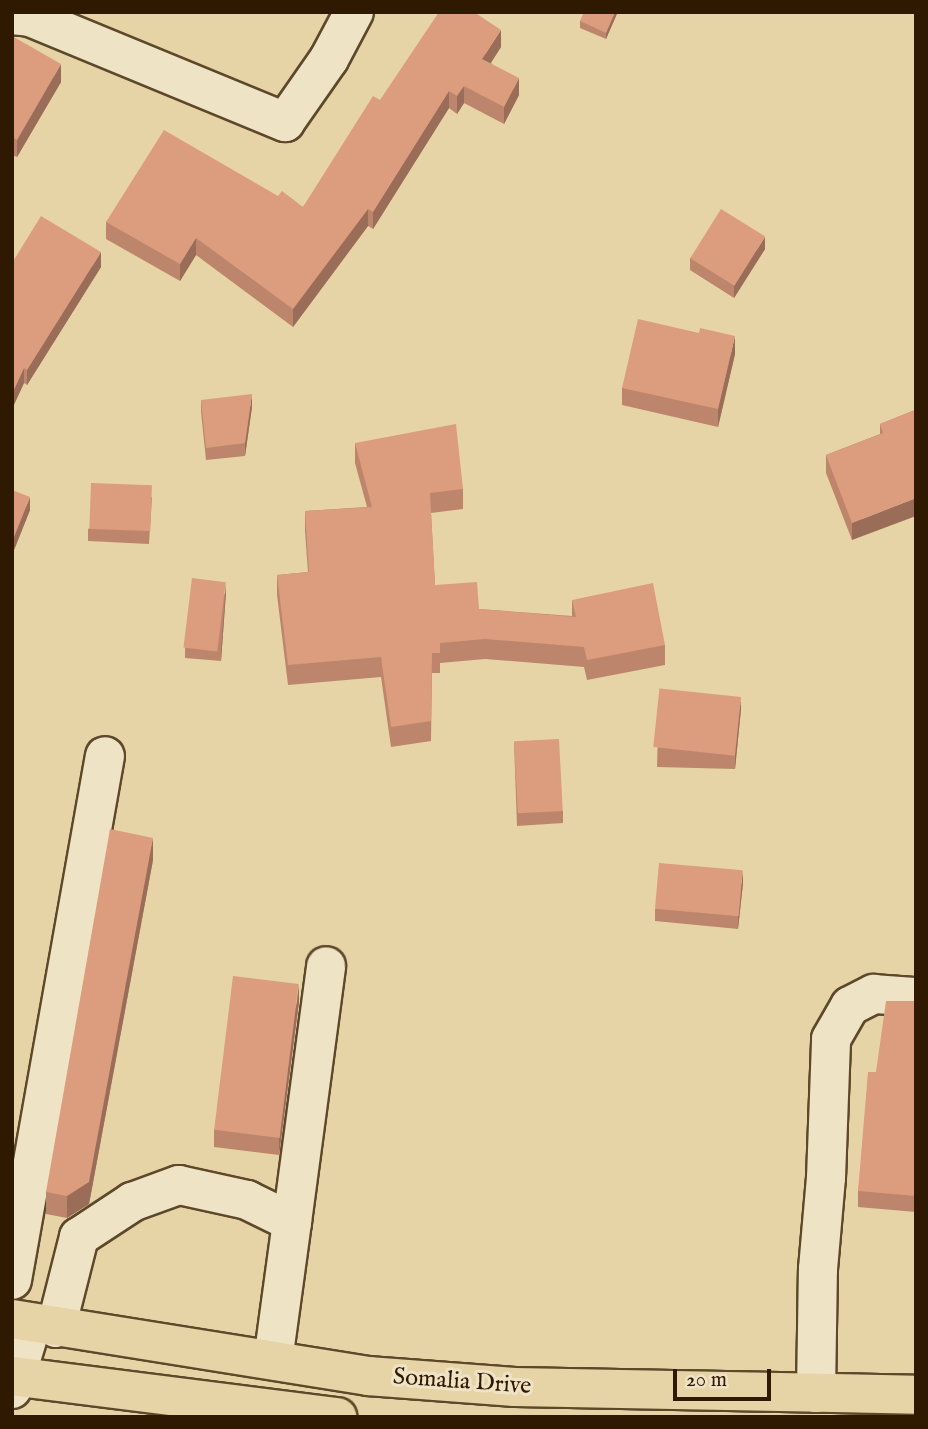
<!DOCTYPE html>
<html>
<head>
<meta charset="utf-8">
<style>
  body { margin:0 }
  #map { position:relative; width:928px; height:1429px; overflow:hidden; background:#e6d4a6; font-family:"IM FELL English",serif }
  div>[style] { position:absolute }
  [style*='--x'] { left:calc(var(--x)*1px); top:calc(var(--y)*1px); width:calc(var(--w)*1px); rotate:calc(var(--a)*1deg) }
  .roads { filter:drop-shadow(2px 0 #5d482a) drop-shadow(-2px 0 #5d482a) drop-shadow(0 2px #5d482a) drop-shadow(0 -2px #5d482a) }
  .minor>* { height:38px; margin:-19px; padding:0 19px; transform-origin:19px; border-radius:19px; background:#efe3c5 }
  .major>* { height:38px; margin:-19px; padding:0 19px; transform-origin:19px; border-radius:19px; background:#e6d4a6 }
  .wall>* { inset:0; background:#bd866c }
  .shaded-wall>* { inset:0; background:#9a6d58 }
  .building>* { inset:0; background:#dc9c7e; transform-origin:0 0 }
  span { translate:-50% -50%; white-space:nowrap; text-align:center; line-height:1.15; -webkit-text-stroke:6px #efe3c5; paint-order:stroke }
  .street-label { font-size:24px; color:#2f1900 }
  .frame { position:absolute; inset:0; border:14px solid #2f1900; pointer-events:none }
  .scale { position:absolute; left:673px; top:1369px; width:98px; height:32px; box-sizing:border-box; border:4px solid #2f1900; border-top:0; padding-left:9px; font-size:21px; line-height:24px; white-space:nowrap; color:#2f1900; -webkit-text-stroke:5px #efe3c5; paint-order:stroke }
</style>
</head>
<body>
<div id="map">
  <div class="roads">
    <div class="minor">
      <i style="--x:12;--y:15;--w:18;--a:6"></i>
      <i style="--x:30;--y:17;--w:276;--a:22.4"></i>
      <i style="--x:285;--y:122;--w:77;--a:-55.1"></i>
      <i style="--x:329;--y:59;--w:53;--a:-62"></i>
      <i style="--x:292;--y:1222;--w:258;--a:-82.4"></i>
      <i style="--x:12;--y:1280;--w:532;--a:-79.94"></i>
      <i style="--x:56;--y:1328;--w:94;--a:-75.8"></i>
      <i style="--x:79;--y:1237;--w:64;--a:-33.4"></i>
      <i style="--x:132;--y:1202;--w:50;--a:-19.9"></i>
      <i style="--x:179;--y:1185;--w:70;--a:12.4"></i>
      <i style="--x:247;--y:1200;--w:50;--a:26.1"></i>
      <i style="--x:292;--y:1222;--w:139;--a:97.8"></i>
      <i style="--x:12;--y:1389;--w:68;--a:-72.9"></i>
      <i style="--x:816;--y:1393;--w:124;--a:-89.1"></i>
      <i style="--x:818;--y:1269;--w:91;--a:-85"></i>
      <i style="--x:826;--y:1178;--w:139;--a:-87.9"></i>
      <i style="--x:831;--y:1039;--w:38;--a:-60"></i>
      <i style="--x:850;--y:1006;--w:27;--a:-27"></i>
      <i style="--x:874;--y:994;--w:42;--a:4.1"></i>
    </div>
    <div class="major">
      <i style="--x:12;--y:1319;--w:361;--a:9.1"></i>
      <i style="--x:368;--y:1376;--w:147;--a:4.3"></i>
      <i style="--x:515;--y:1387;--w:401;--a:1.1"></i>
      <i style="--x:12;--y:1376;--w:328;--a:7.2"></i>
    </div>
  </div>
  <div class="wall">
    <i style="clip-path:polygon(617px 12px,606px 39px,580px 28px,580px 21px)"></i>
    <i style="clip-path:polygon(12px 36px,61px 82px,17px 157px,12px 155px)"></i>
    <i style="clip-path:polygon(501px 47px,491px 63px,519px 95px,504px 124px,464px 103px,457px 114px,449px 108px,373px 229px,368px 226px,293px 327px,196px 255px,180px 281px,106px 239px,106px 222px,278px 196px,303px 207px,380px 100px)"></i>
    <i style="clip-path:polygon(765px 249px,734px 298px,690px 270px,690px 258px)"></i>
    <i style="clip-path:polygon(12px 263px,101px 267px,27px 385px,24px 383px,12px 409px)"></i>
    <i style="clip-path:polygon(735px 354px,718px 427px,622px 405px,622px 388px)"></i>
    <i style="clip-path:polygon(201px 400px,252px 407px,245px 456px,206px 460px,201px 412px)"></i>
    <i style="clip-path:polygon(915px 410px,852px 540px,826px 473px,826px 455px,880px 434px,880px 424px)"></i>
    <i style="clip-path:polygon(355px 443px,463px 489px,463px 509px,431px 513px,435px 585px,479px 609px,572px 616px,572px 600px,665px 645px,665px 665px,587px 680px,584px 667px,485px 659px,440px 663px,440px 673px,432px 673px,431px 741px,391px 747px,381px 677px,288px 685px,277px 595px,277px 575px,308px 572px,305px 531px,305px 511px,367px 507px,355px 463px)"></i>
    <i style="clip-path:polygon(12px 490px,30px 510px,14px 550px,12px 549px)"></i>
    <i style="clip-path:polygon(152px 497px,149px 544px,88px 541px,88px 529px)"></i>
    <i style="clip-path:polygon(226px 592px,221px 661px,185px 658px,185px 648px)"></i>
    <i style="clip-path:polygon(659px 698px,741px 709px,735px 769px,657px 767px)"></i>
    <i style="clip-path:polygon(514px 742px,563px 811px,563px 823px,517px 826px)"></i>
    <i style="clip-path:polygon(153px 860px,89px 1204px,67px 1218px,46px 1214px,46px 1192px)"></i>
    <i style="clip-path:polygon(743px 883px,738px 929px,655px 921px,655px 909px)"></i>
    <i style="clip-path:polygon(916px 1001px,916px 1212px,858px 1207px,858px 1191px,876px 1072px)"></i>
    <i style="clip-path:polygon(299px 1002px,279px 1155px,214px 1147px,214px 1130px)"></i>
  </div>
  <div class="shaded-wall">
    <i style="clip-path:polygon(615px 12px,617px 12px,617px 14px,606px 39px,606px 33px)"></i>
    <i style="clip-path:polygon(501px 30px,501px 47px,482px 76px,482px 59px)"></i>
    <i style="clip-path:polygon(61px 64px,61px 82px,17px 157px,17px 140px)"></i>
    <i style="clip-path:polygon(519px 78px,519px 95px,504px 124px,504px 107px)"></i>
    <i style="clip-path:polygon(464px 86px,464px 103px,457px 114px,457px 96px)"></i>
    <i style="clip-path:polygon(449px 91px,449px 108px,373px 229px,373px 212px)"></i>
    <i style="clip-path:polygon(368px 209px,368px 226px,293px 327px,293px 309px)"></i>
    <i style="clip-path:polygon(765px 237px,765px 249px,734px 298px,734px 286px)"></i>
    <i style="clip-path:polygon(196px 238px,196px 255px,180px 281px,180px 264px)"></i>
    <i style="clip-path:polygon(101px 252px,101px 267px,27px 385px,27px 370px)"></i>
    <i style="clip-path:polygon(735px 336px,735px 354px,718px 427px,718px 409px)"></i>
    <i style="clip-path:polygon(24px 368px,24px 383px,12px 409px,12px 394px)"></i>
    <i style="clip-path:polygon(252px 394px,252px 407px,245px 456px,245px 443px)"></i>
    <i style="clip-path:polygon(30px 497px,30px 510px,14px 550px,14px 537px)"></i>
    <i style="clip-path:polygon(916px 498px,916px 516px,852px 540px,852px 523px)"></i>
    <i style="clip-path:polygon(226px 582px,226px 592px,221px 661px,221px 651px)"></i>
    <i style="clip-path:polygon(741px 697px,741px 709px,735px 769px,735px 756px)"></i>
    <i style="clip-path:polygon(153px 838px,153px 860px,89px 1204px,67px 1218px,67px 1196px)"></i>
    <i style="clip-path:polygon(743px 870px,743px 883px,738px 929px,738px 917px)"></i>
    <i style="clip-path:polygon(299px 984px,299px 1002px,279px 1155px,279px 1138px)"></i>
  </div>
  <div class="building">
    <i style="clip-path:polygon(439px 12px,474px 12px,501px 30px,482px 59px,519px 78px,504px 107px,464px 86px,457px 96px,449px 91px,373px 212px,368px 209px,293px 309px,196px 238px,180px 264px,106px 222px,164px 130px,278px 196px,282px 191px,303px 207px,373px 96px,380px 100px)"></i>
    <i style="clip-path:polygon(584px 12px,615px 12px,606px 33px,580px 21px)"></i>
    <i style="clip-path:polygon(12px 36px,61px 64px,17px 140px,12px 137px)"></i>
    <i style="left:721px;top:209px;width:52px;height:58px;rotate:32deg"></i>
    <i style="clip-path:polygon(41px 216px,101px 252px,27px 370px,24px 368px,12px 394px,12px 263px)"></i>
    <i style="clip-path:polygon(638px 319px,699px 333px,700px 328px,735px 336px,718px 409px,622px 388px)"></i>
    <i style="clip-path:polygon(252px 394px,245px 443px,206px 448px,201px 400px)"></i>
    <i style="clip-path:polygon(915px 410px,916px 498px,852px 523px,826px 455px,883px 433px,880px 424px)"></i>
    <i style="clip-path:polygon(456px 424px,463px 489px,430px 493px,435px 585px,477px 582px,479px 609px,576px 617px,572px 600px,653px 583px,665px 645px,587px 660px,584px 647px,485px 639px,440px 643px,440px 653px,432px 653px,431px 721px,391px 727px,381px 657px,288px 665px,277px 575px,309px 572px,305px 511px,372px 507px,355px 443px)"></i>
    <i style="left:91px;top:483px;width:61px;height:46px;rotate:2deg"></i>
    <i style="clip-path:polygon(12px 490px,30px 497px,14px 537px,12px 537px)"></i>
    <i style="left:192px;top:578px;width:34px;height:70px;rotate:7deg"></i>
    <i style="left:741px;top:697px;width:59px;height:82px;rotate:96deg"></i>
    <i style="left:559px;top:739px;width:72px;height:45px;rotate:87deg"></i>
    <i style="clip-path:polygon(110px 829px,153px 838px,89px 1182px,67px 1196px,46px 1192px)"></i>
    <i style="left:659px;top:863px;width:84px;height:46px;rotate:5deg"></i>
    <i style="left:233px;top:976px;width:66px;height:155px;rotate:7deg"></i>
    <i style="clip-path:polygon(886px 1001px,916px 1001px,916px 1196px,858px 1191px,868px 1072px,876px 1072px)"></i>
  </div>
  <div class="street-label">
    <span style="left:462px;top:1382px;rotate:4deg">Somalia Drive</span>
  </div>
  <div class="frame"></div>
  <div class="scale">20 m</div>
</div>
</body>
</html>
